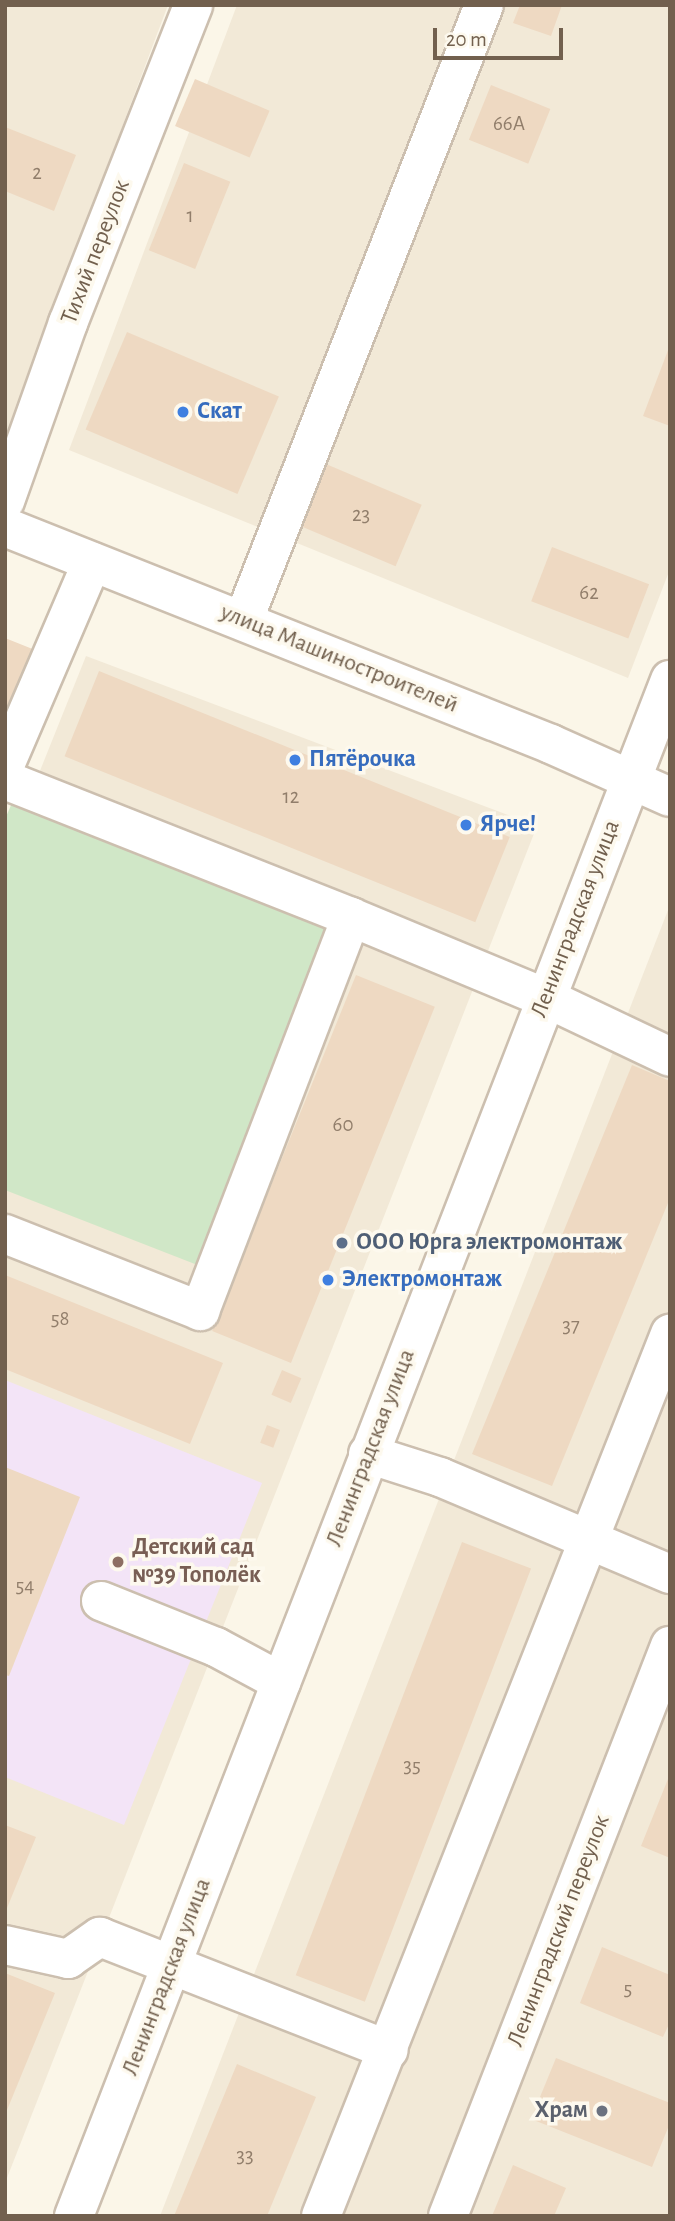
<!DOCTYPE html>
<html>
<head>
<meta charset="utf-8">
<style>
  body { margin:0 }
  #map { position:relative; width:675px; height:2221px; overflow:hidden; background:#fbf6e8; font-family:"Alegreya Sans",sans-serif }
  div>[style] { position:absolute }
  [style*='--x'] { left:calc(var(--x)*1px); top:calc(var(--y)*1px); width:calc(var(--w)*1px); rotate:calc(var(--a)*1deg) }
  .residential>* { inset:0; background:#f2e9d7 }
  .education>* { inset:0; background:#f3e4f7 }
  .green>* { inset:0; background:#d0e7c7 }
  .building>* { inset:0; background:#eed9c2; transform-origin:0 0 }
  .roads { filter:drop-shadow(2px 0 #ccbfaf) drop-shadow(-2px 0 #ccbfaf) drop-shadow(0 2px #ccbfaf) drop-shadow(0 -2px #ccbfaf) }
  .minor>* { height:38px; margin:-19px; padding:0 19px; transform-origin:19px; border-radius:19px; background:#fff }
  .dots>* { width:19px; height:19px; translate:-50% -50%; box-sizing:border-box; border:4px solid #fdf9ee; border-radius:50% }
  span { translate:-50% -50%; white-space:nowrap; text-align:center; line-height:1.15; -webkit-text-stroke:7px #fdf9ee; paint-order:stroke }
  .number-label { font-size:21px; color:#917e6b }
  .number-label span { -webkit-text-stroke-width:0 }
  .street-label { font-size:24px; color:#72604e }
  .shop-label { font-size:24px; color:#366cbe; font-weight:700 }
  .left { translate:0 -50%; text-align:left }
  .service-label { font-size:24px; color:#4e5e75; font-weight:700 }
  .education-label { font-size:24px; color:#785e54; font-weight:700 }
  .worship-label { font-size:24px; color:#5b616d; font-weight:700 }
  .right { translate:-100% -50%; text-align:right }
  .frame { position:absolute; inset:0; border:7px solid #72604e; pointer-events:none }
  .scale { position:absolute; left:433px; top:28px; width:130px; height:32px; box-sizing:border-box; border:4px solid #72604e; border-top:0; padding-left:9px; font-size:21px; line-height:24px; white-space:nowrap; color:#72604e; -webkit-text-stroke:5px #fdf9ee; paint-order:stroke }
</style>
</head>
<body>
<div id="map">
  <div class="residential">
    <i style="clip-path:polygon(5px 5px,168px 5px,7px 433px,5px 433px)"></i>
    <i style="clip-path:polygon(237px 5px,670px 5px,670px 569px,628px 678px,69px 450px)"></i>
    <i style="clip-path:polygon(86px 656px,537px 826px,5px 2183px,5px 858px)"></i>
    <i style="clip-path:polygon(670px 905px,670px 2216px,160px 2216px)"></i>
  </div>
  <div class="education">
    <i style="clip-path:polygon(5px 1380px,262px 1483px,124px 1825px,5px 1777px)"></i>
  </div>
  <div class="green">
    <i style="clip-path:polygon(12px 803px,333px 928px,200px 1266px,5px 1190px,5px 819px)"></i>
  </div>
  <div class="building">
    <i style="clip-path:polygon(520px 5px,562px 5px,551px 36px,513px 23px)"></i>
    <i style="left:195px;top:79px;width:81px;height:51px;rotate:23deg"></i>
    <i style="left:491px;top:85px;width:64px;height:59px;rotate:22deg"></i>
    <i style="clip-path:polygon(5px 127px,76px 155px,54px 211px,5px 191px)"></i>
    <i style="left:184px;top:163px;width:50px;height:94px;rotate:22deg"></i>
    <i style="left:127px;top:332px;width:165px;height:106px;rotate:23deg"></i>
    <i style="clip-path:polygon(670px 345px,670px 426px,643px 416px)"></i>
    <i style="left:326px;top:464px;width:104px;height:67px;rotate:23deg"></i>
    <i style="left:552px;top:547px;width:104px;height:58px;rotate:21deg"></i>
    <i style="clip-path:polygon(5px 638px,40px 652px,5px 734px)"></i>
    <i style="left:99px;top:671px;width:443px;height:92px;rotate:22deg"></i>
    <i style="left:356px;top:975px;width:85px;height:384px;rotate:22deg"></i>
    <i style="clip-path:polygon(632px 1065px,670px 1081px,670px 1198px,552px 1486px,472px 1454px)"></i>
    <i style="clip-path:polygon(5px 1275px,223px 1363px,190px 1444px,5px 1369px)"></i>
    <i style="left:282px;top:1370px;width:21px;height:27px;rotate:23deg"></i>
    <i style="left:267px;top:1425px;width:14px;height:19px;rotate:21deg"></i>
    <i style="clip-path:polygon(5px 1467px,80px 1497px,9px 1676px,5px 1675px)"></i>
    <i style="left:462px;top:1542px;width:74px;height:464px;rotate:21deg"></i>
    <i style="clip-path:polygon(670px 1774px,670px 1858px,641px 1846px)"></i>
    <i style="clip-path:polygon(5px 1825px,36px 1837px,5px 1913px)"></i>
    <i style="clip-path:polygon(602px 1947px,670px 1975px,670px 2022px,663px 2037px,580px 2003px)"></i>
    <i style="clip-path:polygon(5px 1973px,55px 1993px,5px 2115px)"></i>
    <i style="clip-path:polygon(556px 2058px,670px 2103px,670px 2123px,652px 2167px,531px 2119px)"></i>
    <i style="clip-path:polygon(237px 2064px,316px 2097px,267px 2216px,174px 2216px)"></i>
    <i style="clip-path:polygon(513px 2165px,566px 2188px,554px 2216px,492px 2216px)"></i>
  </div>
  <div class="roads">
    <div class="minor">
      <i style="--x:5;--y:501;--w:189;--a:-70.5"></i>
      <i style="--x:68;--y:323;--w:342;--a:-68.5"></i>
      <i style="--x:5;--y:527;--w:588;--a:21.67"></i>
      <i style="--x:551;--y:744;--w:130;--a:24"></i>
      <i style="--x:244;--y:619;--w:659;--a:-68.65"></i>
      <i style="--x:5;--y:765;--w:221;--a:-66.8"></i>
      <i style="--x:5;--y:780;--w:372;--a:21.6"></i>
      <i style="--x:351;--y:917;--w:211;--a:22.6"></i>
      <i style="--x:546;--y:998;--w:137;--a:25.4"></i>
      <i style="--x:5;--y:1234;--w:210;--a:21.5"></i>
      <i style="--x:200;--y:1311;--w:422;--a:-69"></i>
      <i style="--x:368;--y:1454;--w:76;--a:17.7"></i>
      <i style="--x:440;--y:1477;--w:250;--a:22.9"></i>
      <i style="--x:101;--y:1601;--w:124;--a:21.8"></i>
      <i style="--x:216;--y:1647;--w:74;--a:28.3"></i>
      <i style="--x:5;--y:1945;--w:65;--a:12.5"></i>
      <i style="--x:68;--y:1959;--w:39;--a:-35"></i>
      <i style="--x:100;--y:1937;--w:310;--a:21.4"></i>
      <i style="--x:74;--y:2216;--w:1648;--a:-68.79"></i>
      <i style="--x:321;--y:2216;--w:949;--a:-68.41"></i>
      <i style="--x:448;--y:2216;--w:612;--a:-68.72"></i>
    </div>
  </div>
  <div class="dots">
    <i style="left:183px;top:412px;background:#3f7fe0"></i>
    <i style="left:295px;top:760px;background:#3f7fe0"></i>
    <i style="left:466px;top:825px;background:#3f7fe0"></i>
    <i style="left:342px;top:1243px;background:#5c6f8a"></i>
    <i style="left:328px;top:1280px;background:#3f7fe0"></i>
    <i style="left:118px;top:1562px;background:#8d6e63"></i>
    <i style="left:602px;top:2111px;background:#6b7280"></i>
  </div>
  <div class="number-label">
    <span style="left:509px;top:124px">66А</span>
    <span style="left:37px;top:173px">2</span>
    <span style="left:190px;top:216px">1</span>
    <span style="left:361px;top:515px">23</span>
    <span style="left:589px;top:593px">62</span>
    <span style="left:291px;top:797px">12</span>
    <span style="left:343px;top:1125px">60</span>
    <span style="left:60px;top:1319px">58</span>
    <span style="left:571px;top:1326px">37</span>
    <span style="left:25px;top:1586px">54</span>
    <span style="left:412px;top:1766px">35</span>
    <span style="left:628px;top:1989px">5</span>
    <span style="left:245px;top:2156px">33</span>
  </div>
  <div class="street-label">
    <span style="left:96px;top:252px;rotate:-69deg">Тихий переулок</span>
    <span style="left:339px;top:659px;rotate:22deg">улица Машиностроителей</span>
    <span style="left:576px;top:919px;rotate:-69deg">Ленинградская улица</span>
    <span style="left:371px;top:1448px;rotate:-69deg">Ленинградская улица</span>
    <span style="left:559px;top:1931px;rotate:-69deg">Ленинградский переулок</span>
    <span style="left:167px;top:1977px;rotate:-69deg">Ленинградская улица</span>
  </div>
  <div class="shop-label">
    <span class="left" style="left:197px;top:412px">Скат</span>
    <span class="left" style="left:309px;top:760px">Пятёрочка</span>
    <span class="left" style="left:480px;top:825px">Ярче!</span>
    <span class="left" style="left:342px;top:1280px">Электромонтаж</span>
  </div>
  <div class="service-label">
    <span class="left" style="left:356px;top:1243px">ООО Юрга электромонтаж</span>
  </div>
  <div class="education-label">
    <span class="left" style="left:132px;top:1562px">Детский сад<br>№39 Тополёк</span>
  </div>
  <div class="worship-label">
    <span class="right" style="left:588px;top:2111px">Храм</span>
  </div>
  <div class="frame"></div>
  <div class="scale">20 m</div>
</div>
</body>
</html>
